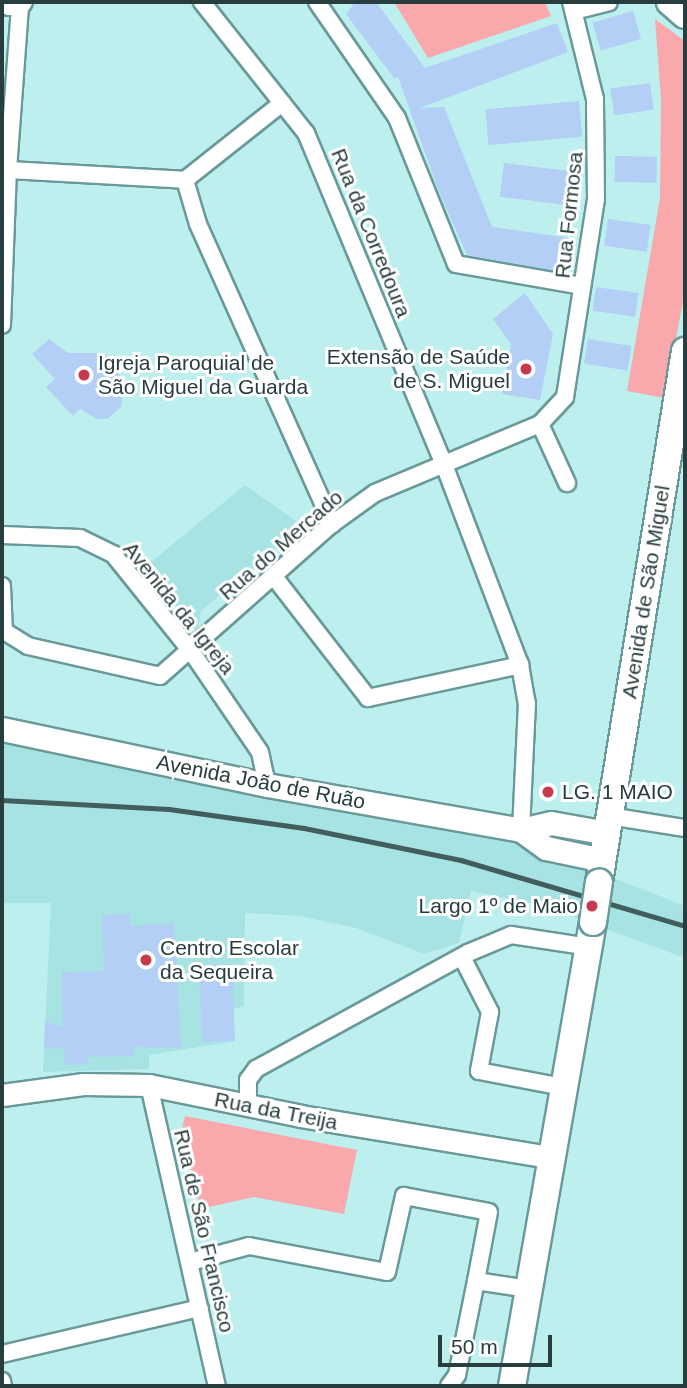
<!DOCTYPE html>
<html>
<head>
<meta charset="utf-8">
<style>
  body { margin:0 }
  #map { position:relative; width:687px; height:1388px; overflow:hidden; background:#bdefef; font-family:Arial,sans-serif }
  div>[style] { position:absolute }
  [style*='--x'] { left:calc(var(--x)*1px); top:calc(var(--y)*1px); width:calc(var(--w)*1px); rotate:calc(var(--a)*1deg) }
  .built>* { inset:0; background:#a8e3e4 }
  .green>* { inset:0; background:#f9a9ac }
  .building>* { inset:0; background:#b4cff5; transform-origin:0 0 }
  .roads { filter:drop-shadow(2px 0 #699999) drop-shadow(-2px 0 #699999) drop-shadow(0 2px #699999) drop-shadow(0 -2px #699999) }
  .minor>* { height:16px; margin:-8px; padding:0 8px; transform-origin:8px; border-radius:8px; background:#fff }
  .tertiary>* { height:21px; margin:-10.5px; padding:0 10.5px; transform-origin:10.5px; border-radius:10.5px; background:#fff }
  .secondary>* { height:23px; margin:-11.5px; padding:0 11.5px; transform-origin:11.5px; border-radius:11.5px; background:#fff }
  .primary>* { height:26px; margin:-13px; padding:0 13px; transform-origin:13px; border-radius:13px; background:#fff }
  .rail>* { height:4.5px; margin:-2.25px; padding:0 2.25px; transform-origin:2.25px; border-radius:2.25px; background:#425d5d }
  .bridges { filter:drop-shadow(2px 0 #699999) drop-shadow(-2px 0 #699999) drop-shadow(0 2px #699999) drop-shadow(0 -2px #699999) }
  .primary-bridge>* { height:26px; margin:-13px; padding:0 13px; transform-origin:13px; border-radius:13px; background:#fff }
  .dots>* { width:19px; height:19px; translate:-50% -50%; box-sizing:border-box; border:4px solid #fff; border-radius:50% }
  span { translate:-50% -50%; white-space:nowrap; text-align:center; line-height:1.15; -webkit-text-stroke:6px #fff; paint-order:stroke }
  .street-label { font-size:21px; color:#283d3d }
  .poi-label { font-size:21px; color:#283d3d }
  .right { translate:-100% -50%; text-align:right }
  .left { translate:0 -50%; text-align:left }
  .frame { position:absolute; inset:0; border:4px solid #283d3d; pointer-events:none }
  .scale { position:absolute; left:438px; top:1335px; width:114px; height:32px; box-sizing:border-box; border:4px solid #283d3d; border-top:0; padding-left:9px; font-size:21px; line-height:24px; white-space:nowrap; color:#283d3d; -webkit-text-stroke:5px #fff; paint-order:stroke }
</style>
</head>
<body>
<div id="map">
  <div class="built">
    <i style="clip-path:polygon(245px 485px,303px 526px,201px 611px,198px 629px,193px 633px,141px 570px)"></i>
    <i style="clip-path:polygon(2px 740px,522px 842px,685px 906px,685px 958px,541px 905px,471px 891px,459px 943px,424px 954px,356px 928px,300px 916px,245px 913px,244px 1007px,234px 1008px,235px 1041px,149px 1055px,149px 1069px,43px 1072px,51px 903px,2px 903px)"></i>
  </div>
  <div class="green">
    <i style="clip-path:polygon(394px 2px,545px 2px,551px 16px,428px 58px)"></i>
    <i style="clip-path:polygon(655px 19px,685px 41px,685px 290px,665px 398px,627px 391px,660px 198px,661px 99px)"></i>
    <i style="clip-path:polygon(185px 1116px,357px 1150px,344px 1214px,254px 1197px,200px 1209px,182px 1129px)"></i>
  </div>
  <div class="building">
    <i style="clip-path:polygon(355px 2px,376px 2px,425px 68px,557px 23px,568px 52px,420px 108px,444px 107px,492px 227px,571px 238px,566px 273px,467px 255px,439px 192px,398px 77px,394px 78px,346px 14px)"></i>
    <i style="left:633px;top:11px;width:29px;height:42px;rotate:74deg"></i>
    <i style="left:650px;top:83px;width:27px;height:40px;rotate:82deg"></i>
    <i style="left:579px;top:101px;width:36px;height:94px;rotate:85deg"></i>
    <i style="left:615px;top:156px;width:42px;height:26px;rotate:1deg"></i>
    <i style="left:504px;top:163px;width:77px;height:34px;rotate:7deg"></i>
    <i style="left:608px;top:219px;width:43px;height:27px;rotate:8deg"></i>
    <i style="left:596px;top:287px;width:43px;height:24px;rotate:8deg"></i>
    <i style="clip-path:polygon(525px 293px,553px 334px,540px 400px,502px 394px,511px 344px,493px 319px)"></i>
    <i style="clip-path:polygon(49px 339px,68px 353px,105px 353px,124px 382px,121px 407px,107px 419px,97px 419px,80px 409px,73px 416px,46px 387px,55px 379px,32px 354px)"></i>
    <i style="left:588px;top:339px;width:44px;height:25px;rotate:9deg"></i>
    <i style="clip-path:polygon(130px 914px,130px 926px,174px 923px,181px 1048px,134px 1047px,134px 1056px,88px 1057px,88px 1064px,64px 1065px,64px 1048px,44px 1049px,45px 1021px,63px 1027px,62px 972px,104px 971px,102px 915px)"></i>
    <i style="left:232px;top:964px;width:77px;height:33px;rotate:88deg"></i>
  </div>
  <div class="roads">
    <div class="minor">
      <i style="--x:202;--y:2;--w:167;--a:51.6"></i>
      <i style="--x:306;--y:133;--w:356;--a:67.4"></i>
      <i style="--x:443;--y:462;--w:217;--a:69.2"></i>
      <i style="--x:520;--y:665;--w:39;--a:80"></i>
      <i style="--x:527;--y:703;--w:127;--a:92.7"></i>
      <i style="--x:317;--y:2;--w:141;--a:55.4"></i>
      <i style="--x:397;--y:118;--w:157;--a:68"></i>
      <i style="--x:456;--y:264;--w:128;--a:9.9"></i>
      <i style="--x:2;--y:6;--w:18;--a:6"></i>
      <i style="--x:574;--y:11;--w:36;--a:-14"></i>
      <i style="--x:8;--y:170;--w:177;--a:3.2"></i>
      <i style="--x:185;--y:180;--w:124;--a:-38.4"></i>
      <i style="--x:185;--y:180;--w:46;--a:73.5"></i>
      <i style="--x:198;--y:224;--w:329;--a:65.9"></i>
      <i style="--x:2;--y:325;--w:155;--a:-87.8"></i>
      <i style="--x:8;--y:170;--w:162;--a:-85.8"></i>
      <i style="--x:20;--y:8;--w:7;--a:-56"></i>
      <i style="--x:540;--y:424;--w:65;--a:65.4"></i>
      <i style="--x:2;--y:535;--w:78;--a:2.2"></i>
      <i style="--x:80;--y:538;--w:37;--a:26"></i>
      <i style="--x:113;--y:554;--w:124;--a:51.2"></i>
      <i style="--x:191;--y:651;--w:122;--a:55.7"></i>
      <i style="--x:260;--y:752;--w:34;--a:78"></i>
      <i style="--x:275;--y:578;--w:152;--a:52.2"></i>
      <i style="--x:368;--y:698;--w:156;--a:-12.2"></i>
      <i style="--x:2;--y:586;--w:45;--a:87.5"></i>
      <i style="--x:4;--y:631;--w:28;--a:32"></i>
      <i style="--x:28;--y:646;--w:135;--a:12.8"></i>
      <i style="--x:160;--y:676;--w:230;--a:-41.5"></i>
      <i style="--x:332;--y:524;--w:53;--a:-35.8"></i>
      <i style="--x:375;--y:493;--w:179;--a:-22.7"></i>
      <i style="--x:540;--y:424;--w:37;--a:-47"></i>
      <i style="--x:565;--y:397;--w:201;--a:-81.1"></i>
      <i style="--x:596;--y:198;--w:99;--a:-90.6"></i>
      <i style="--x:595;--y:99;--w:100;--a:-103.9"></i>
      <i style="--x:609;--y:816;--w:77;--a:9"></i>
      <i style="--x:462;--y:957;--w:62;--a:63"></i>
      <i style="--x:490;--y:1012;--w:60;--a:100.6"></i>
      <i style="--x:479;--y:1071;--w:86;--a:10.8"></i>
      <i style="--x:149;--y:1085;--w:309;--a:77.3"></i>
      <i style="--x:248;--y:1106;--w:26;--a:-90"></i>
      <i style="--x:248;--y:1080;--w:14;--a:-54"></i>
      <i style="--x:256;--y:1069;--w:242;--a:-28.7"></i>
      <i style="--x:468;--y:953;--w:47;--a:-22.7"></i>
      <i style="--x:511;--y:935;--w:79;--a:8.7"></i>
      <i style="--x:190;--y:1262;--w:61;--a:-15.2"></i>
      <i style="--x:249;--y:1246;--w:140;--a:10.7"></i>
      <i style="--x:387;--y:1272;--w:78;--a:-77.4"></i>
      <i style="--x:404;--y:1196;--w:86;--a:10.7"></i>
      <i style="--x:489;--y:1212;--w:70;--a:100.7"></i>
      <i style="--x:2;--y:1354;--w:203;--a:-13.1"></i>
      <i style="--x:2;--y:1381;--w:5;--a:79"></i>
      <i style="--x:449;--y:1386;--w:14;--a:-54"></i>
      <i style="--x:457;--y:1375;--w:96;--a:-78.6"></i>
      <i style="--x:476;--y:1281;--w:53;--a:8.7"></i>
    </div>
    <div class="tertiary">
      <i style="--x:2;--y:1095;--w:82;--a:-7.7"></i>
      <i style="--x:83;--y:1084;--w:66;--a:0.9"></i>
      <i style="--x:149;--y:1085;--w:155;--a:11.5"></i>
      <i style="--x:301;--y:1116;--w:251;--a:9.4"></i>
    </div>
    <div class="secondary">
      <i style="--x:2;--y:729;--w:271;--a:11.9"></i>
      <i style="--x:267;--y:785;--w:258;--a:10"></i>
      <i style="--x:521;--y:830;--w:31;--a:-13"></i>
      <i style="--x:551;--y:823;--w:57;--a:10.1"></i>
      <i style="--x:521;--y:830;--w:31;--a:36"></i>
      <i style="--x:546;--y:848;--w:58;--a:11.9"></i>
    </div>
    <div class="primary">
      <i style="--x:670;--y:2;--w:20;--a:41"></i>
      <i style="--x:599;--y:882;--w:538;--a:-80.8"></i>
      <i style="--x:512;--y:1386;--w:471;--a:-80.1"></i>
    </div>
  </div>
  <div class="rail">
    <i style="--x:2;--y:800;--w:167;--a:3.1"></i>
    <i style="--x:169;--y:809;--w:136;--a:8"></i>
    <i style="--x:304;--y:828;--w:160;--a:11.5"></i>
    <i style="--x:461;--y:860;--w:234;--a:16.4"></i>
  </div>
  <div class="bridges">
    <div class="primary-bridge">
      <i style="--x:593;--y:922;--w:40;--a:-81.5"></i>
    </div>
  </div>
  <div class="dots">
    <i style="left:526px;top:369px;background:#c8384e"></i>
    <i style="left:84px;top:375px;background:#c8384e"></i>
    <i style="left:548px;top:792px;background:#c8384e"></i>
    <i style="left:592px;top:906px;background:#c8384e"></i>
    <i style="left:146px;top:960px;background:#c8384e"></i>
  </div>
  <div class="street-label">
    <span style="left:569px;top:215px;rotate:-84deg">Rua Formosa</span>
    <span style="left:371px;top:233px;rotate:68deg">Rua da Corredoura</span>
    <span style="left:281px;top:545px;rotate:-41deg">Rua do Mercado</span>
    <span style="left:646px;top:592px;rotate:-81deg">Avenida de São Miguel</span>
    <span style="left:179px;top:608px;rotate:51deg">Avenida da Igreja</span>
    <span style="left:261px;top:782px;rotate:11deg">Avenida João de Ruão</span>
    <span style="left:276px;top:1111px;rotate:11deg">Rua da Treija</span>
    <span style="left:204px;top:1231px;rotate:77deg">Rua de São Francisco</span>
  </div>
  <div class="poi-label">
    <span class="right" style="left:510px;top:369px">Extensão de Saúde<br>de S. Miguel</span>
    <span class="left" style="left:98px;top:375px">Igreja Paroquial de<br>São Miguel da Guarda</span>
    <span class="left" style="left:562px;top:792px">LG. 1 MAIO</span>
    <span class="right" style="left:578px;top:906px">Largo 1º de Maio</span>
    <span class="left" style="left:160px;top:960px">Centro Escolar<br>da Sequeira</span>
  </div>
  <div class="frame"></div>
  <div class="scale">50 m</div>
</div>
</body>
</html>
